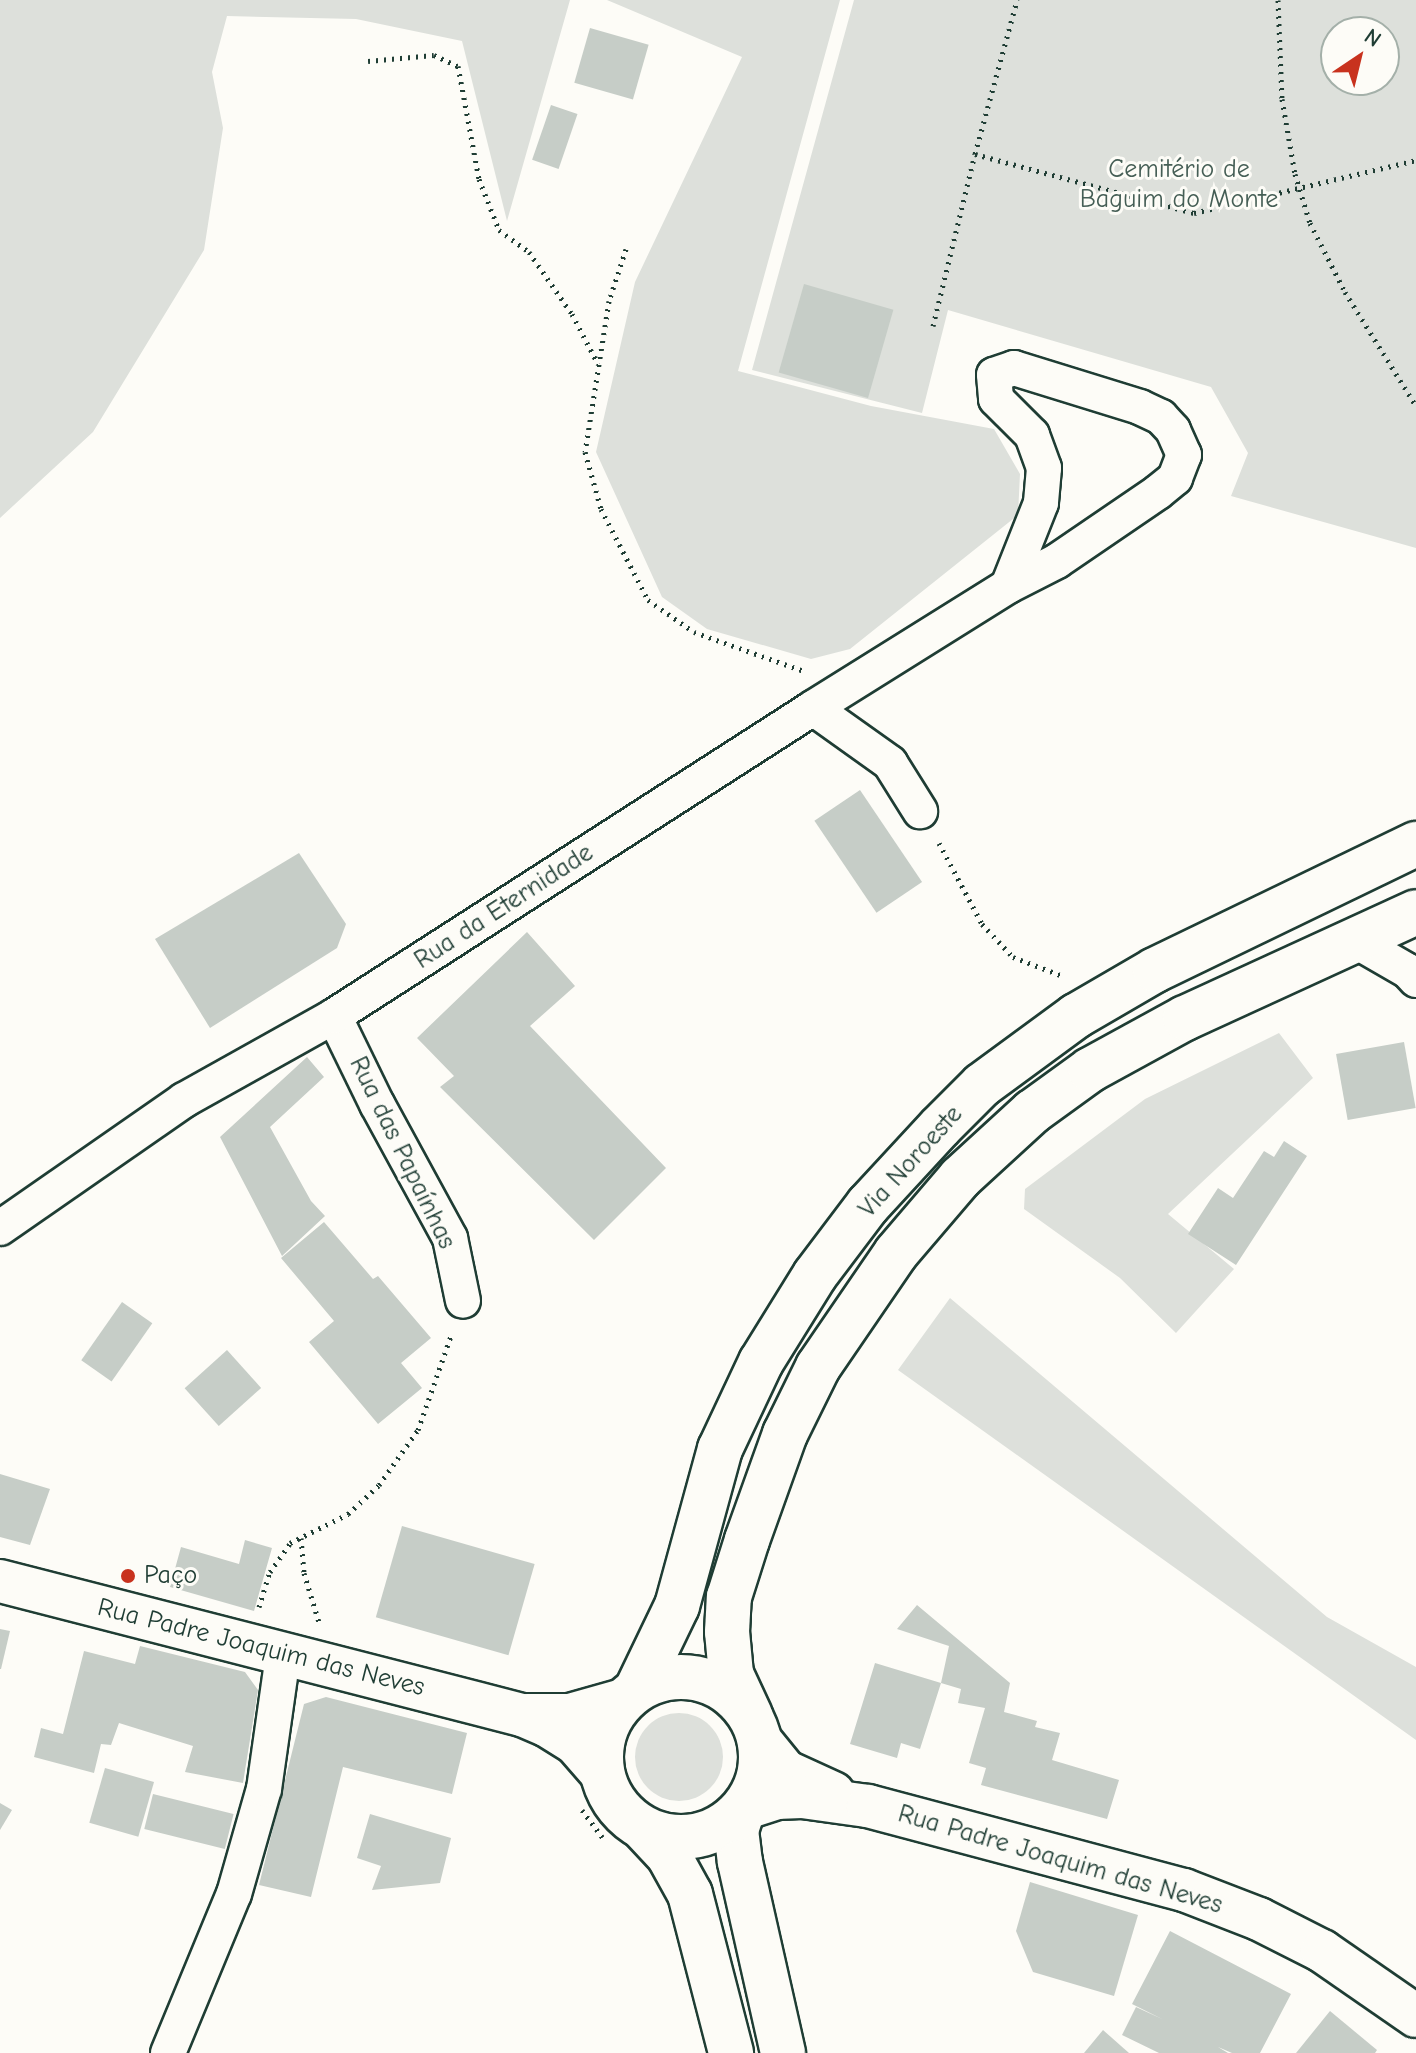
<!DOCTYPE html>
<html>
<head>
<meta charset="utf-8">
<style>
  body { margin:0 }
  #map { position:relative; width:1416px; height:2053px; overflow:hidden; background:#fdfcf7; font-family:"Comic Neue",sans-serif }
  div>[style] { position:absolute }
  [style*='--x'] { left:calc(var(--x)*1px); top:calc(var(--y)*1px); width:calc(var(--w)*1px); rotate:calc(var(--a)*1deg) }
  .green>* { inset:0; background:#dde0db }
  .round { border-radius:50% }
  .building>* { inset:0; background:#c6cdc7; transform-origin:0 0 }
  .path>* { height:5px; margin-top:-2.5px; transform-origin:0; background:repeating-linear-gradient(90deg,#1f3d34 0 2px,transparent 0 8px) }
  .roads { filter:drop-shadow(2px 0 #1f3d34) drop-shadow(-2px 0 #1f3d34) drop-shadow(0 2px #1f3d34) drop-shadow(0 -2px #1f3d34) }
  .minor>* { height:34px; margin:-17px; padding:0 17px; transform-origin:17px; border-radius:17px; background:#fdfcf7 }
  .tertiary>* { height:42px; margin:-21px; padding:0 21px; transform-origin:21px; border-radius:21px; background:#fdfcf7 }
  .secondary>* { height:44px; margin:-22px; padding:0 22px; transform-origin:22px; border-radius:22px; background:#fdfcf7 }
  .secondary>.ring { margin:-22px; padding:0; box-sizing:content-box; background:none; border:44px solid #fdfcf7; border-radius:50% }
  .dots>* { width:22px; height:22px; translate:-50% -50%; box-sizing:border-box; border:4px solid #fdfcf7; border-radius:50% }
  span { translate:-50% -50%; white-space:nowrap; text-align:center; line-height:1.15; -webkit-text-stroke:6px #fdfcf7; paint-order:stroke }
  .park-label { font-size:26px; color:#455e55 }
  .street-label { font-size:26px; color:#1f3d34 }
  .poi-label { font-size:26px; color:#1f3d34 }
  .left { translate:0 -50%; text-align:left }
  .north { position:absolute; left:1320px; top:16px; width:80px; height:80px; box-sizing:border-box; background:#fdfcf7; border:2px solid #a4b0a9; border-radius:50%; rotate:35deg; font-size:22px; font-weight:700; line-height:32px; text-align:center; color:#1f3d34 }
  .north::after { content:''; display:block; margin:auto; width:28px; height:36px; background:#c8321e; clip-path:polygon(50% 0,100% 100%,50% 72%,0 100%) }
</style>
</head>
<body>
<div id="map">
  <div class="green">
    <i style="clip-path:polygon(0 0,570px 0,507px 221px,462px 41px,356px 19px,227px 16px,212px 72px,223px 128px,204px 250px,93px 432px,0 518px)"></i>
    <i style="clip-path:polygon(607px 0,840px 0,738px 371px,871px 406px,994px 429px,1020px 474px,1018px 515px,850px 649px,811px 659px,707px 629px,662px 597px,596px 452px,635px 282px,742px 57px)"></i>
    <i style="clip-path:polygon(evenodd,854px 0,1416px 0,1416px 548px,1231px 496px,1248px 453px,1211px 387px,948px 310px,922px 413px,752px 370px,854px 0,1336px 32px,1384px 32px,1384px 80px,1336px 80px,1336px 32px)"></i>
    <i style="clip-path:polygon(1279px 1033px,1313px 1078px,1168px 1214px,1234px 1269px,1176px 1333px,1120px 1278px,1024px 1209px,1025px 1189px,1145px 1099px)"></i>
    <i style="clip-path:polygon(950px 1298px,1327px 1617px,1416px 1667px,1416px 1740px,898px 1370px)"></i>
    <i class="round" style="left:635px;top:1713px;width:88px;height:88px"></i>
  </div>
  <div class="building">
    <i style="left:590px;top:28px;width:61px;height:57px;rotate:16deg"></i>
    <i style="left:551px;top:105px;width:28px;height:58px;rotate:19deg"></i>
    <i style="left:804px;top:284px;width:93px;height:92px;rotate:16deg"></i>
    <i style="left:860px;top:790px;width:111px;height:55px;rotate:56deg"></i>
    <i style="clip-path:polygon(299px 853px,346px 924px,337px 948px,210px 1028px,155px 939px)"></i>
    <i style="clip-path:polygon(527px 932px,575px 986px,530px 1026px,666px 1168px,594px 1240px,440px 1087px,454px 1076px,417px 1038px)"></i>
    <i style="left:1404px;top:1042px;width:67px;height:69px;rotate:80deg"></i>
    <i style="clip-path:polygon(307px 1057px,324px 1077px,270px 1127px,311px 1201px,325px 1216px,282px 1256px,220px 1137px)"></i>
    <i style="clip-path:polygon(1284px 1141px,1307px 1156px,1236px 1265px,1188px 1234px,1218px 1188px,1233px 1198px,1264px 1151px,1274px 1157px)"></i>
    <i style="clip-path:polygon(324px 1222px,373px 1279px,378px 1276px,431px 1338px,401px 1363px,422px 1388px,378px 1424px,309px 1342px,334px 1321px,281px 1258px)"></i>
    <i style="left:122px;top:1302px;width:37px;height:71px;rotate:35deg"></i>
    <i style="left:227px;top:1350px;width:51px;height:57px;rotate:48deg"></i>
    <i style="clip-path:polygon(0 1474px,50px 1489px,30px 1545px,0 1537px)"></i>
    <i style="left:402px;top:1526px;width:138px;height:95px;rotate:16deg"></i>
    <i style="clip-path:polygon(245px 1540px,272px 1548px,254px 1611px,170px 1587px,181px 1547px,239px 1564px)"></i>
    <i style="clip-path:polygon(917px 1605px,1010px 1683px,1004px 1712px,1037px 1721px,1035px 1727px,1060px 1733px,1052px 1760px,1119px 1780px,1107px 1819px,981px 1785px,986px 1768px,969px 1763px,985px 1708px,958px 1703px,961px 1689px,941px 1683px,949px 1646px,897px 1629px)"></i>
    <i style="clip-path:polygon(0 1629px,10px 1631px,1px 1669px,0 1669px)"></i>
    <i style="clip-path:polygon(140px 1646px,245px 1672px,258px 1690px,243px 1783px,185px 1772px,193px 1746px,119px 1723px,111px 1745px,101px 1744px,94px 1773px,34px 1757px,41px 1728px,63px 1734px,84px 1651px,135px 1664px)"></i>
    <i style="clip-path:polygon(875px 1663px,941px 1683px,920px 1749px,901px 1743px,897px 1758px,850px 1744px)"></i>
    <i style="clip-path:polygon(326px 1697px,467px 1733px,452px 1794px,343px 1767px,311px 1897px,259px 1885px,304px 1704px)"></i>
    <i style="left:105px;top:1768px;width:51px;height:57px;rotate:16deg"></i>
    <i style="left:153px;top:1794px;width:83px;height:36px;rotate:14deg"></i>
    <i style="clip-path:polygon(0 1803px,12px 1810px,0 1830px)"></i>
    <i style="clip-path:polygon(370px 1814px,451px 1838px,440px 1883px,372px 1890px,381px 1866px,357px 1858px)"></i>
    <i style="clip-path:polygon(1030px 1882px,1138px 1915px,1114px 1996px,1033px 1972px,1016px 1931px)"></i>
    <i style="clip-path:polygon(1170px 1931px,1291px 1994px,1260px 2053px,1232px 2053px,1218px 2047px,1228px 2053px,1159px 2053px,1122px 2035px,1136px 2007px,1162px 2019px,1132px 2004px)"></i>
    <i style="clip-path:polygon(1330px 2011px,1377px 2050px,1375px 2053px,1296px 2053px)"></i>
    <i style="clip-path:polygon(1103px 2030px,1129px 2053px,1084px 2053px)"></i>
  </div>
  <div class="path">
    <i style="--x:1278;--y:0;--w:99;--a:87.7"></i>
    <i style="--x:1282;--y:99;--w:76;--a:80.2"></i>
    <i style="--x:1295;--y:174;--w:51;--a:73"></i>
    <i style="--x:1310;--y:223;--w:77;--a:63.1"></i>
    <i style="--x:1345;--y:292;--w:134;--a:58.1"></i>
    <i style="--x:368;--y:61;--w:66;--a:-5.2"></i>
    <i style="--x:434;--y:55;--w:26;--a:25"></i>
    <i style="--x:458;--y:66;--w:115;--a:79.5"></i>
    <i style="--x:479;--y:179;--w:55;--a:68.6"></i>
    <i style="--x:499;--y:230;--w:37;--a:36"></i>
    <i style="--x:529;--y:252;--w:75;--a:55.3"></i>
    <i style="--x:572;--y:314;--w:56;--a:62.5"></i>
    <i style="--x:975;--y:154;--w:160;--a:-74.7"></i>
    <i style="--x:626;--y:249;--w:55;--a:108.1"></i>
    <i style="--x:609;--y:301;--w:153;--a:99"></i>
    <i style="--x:585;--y:452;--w:59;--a:74.3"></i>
    <i style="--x:601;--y:509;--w:102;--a:62.7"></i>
    <i style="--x:648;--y:600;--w:56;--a:34.8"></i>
    <i style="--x:694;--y:632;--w:117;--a:19.5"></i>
    <i style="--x:933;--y:326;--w:177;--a:-76.3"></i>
    <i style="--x:975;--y:154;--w:227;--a:15.1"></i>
    <i style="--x:1194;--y:213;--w:228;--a:-13.4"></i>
    <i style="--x:939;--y:843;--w:92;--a:62"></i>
    <i style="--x:982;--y:924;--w:45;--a:46.8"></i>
    <i style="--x:1013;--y:957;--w:53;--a:20.8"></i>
    <i style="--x:301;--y:1538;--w:35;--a:85"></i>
    <i style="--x:304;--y:1573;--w:51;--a:73"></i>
    <i style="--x:259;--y:1607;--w:37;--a:-73"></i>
    <i style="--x:270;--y:1572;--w:35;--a:-55"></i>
    <i style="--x:290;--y:1543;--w:65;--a:-26.6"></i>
    <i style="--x:348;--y:1514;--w:42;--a:-43.1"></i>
    <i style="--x:379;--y:1485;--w:67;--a:-54.7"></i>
    <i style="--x:418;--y:1430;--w:100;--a:-70.7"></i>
    <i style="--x:582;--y:1810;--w:34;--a:53"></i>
  </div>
  <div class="roads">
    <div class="minor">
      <i style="--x:813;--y:708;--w:95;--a:35.5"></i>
      <i style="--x:890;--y:763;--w:57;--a:58"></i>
      <i style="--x:1354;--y:940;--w:62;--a:29.9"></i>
      <i style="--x:1408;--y:971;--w:12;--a:48"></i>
      <i style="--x:334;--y:1016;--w:98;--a:64"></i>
      <i style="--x:377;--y:1104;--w:153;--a:61.4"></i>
      <i style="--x:450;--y:1238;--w:64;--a:78.3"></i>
      <i style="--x:0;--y:1228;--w:224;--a:-34.8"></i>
      <i style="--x:184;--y:1100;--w:172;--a:-29.2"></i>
      <i style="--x:334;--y:1016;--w:569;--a:-32.74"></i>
      <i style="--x:813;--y:708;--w:230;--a:-32"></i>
      <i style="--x:1008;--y:586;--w:55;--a:-27"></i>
      <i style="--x:1057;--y:561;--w:122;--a:-34.3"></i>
      <i style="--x:1158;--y:492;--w:22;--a:-39"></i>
      <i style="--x:1175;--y:478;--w:25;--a:-69"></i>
      <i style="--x:1184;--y:455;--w:27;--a:-114"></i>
      <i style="--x:1173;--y:430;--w:18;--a:-133"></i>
      <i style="--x:1161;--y:417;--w:23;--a:-155"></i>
      <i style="--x:1140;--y:407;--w:132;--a:-162.8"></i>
      <i style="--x:1014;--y:368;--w:21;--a:161"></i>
      <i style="--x:994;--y:375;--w:24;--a:85"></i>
      <i style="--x:996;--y:399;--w:51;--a:45"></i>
      <i style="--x:1032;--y:435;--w:35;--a:70"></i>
      <i style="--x:1044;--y:468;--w:35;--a:95"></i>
      <i style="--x:1041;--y:503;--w:89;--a:111.7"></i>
      <i style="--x:168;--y:2053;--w:172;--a:-67.5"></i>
      <i style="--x:234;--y:1894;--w:109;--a:-74.1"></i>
      <i style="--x:264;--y:1789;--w:135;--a:-81.9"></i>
    </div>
    <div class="tertiary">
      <i style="--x:0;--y:1581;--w:539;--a:14.4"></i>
      <i style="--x:522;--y:1715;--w:26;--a:23"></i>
      <i style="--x:546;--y:1725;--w:34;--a:32"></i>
      <i style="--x:575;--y:1743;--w:43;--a:48.8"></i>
      <i style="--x:527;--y:1715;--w:43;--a:0"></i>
      <i style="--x:570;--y:1715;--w:58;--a:-15.9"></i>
      <i style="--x:760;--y:1740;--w:40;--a:51"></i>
      <i style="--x:785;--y:1771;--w:53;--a:24.6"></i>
      <i style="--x:743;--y:1809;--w:35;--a:-18"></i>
      <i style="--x:776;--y:1798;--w:26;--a:-2"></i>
      <i style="--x:802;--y:1797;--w:67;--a:7.8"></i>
      <i style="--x:868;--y:1806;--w:327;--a:14.9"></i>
      <i style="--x:1184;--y:1890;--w:80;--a:21.1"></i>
      <i style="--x:1259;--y:1919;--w:71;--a:26.9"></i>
      <i style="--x:1322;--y:1951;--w:114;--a:34.7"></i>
    </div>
    <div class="secondary">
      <i class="ring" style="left:601px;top:1677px;width:116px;height:116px"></i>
      <i style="--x:637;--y:1689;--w:92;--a:-64.3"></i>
      <i style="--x:677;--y:1606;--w:163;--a:-74.7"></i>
      <i style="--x:720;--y:1449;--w:96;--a:-64.8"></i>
      <i style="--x:761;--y:1362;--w:102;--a:-58.2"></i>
      <i style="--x:815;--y:1275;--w:88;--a:-52.9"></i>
      <i style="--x:868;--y:1205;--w:106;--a:-47.3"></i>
      <i style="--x:940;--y:1127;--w:59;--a:-45"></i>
      <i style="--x:982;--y:1085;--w:117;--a:-36.3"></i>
      <i style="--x:1076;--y:1016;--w:91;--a:-30.2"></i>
      <i style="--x:1155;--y:970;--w:290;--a:-25.8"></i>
      <i style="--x:750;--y:1715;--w:45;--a:-114.9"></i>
      <i style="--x:731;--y:1674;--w:42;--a:-95.4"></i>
      <i style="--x:727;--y:1632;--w:35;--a:-87"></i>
      <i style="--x:729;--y:1597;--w:60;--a:-72.5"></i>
      <i style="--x:747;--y:1540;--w:113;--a:-70.3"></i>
      <i style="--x:785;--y:1434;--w:75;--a:-63.8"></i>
      <i style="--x:818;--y:1367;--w:138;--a:-55.6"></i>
      <i style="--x:896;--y:1253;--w:99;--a:-49.5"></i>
      <i style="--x:960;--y:1178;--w:98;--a:-42.5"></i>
      <i style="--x:1032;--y:1112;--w:72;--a:-35.9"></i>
      <i style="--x:1090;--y:1070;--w:108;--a:-28.7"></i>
      <i style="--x:1185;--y:1018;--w:254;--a:-24.6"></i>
      <i style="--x:743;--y:1809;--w:22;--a:108"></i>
      <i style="--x:736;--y:1830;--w:32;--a:83"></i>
      <i style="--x:740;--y:1862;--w:196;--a:77.3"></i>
      <i style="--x:644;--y:1829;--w:37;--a:47"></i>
      <i style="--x:669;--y:1856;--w:43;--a:61.1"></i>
      <i style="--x:690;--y:1894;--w:164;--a:75.5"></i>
    </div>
  </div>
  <div class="dots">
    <i style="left:128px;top:1576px;background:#c8321e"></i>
  </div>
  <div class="park-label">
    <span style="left:1179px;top:185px">Cemitério de<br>Baguim do Monte</span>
  </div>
  <div class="street-label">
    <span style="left:504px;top:907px;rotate:-33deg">Rua da Eternidade</span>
    <span style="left:402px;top:1153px;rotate:64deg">Rua das Papaínhas</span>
    <span style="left:911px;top:1162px;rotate:-48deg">Via Noroeste</span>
    <span style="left:261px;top:1648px;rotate:14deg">Rua Padre Joaquim das Neves</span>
    <span style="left:1060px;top:1860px;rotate:16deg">Rua Padre Joaquim das Neves</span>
  </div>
  <div class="poi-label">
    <span class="left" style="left:144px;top:1576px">Paço</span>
  </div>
  <div class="north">N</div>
</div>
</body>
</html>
